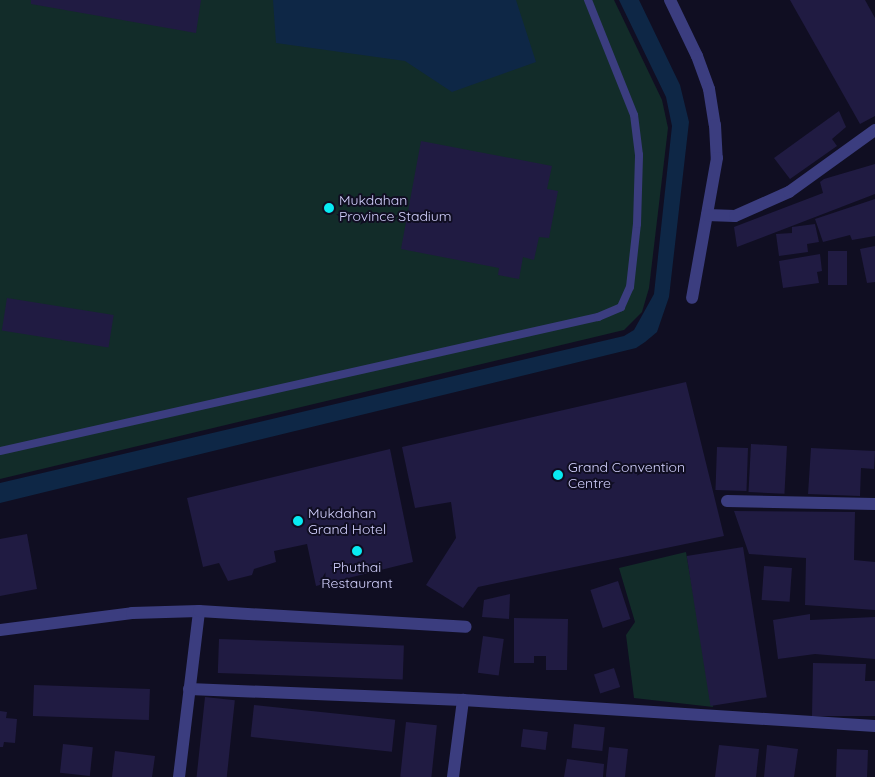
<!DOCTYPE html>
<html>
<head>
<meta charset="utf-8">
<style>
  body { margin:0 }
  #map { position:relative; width:875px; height:777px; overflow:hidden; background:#100e22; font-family:Quicksand,sans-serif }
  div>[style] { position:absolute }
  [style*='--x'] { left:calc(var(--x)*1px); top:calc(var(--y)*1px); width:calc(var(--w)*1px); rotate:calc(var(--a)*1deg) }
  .green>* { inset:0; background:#122c29 }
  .water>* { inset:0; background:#0e2746 }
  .building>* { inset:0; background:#201b42; transform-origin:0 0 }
  .lane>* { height:8px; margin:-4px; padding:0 4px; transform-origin:4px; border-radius:4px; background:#3b3d7f }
  .street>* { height:12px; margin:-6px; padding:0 6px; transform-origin:6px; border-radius:6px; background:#3b3d7f }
  .dots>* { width:14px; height:14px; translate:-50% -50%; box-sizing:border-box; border:2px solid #100e22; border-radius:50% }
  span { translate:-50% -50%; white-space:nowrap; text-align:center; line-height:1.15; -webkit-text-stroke:4px #100e22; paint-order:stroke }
  .poi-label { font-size:14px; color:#d3d1fe }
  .left { translate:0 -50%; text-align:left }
</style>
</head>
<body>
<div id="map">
  <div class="green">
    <i style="clip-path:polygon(0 0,614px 0,662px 100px,668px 128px,649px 288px,642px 312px,624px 330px,0 479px)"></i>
    <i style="clip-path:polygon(686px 552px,713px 707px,634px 698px,626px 635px,635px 622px,619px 568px)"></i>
  </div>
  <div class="water">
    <i style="clip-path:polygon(273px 0,516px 0,536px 62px,452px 92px,405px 61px,276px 43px)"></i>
    <i style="clip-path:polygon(619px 0,639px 0,680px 85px,689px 122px,669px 297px,657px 332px,645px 342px,636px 348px,0 503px,0 483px,624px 336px,634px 330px,654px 294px,672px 126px,666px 97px)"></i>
  </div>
  <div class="building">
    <i style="clip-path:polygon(31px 0,201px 0,196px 33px,31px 4px)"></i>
    <i style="clip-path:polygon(790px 0,865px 0,875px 18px,875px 116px,860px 124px)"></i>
    <i style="clip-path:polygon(839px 111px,846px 127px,832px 139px,837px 146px,790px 179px,774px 158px)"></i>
    <i style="clip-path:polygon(421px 141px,552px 166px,547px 189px,558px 191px,549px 238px,539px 237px,534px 260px,523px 257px,519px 279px,498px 275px,499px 268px,401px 249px)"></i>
    <i style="clip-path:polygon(875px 164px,875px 194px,737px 247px,734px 227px,823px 193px,820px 182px,824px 179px)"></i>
    <i style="clip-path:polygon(875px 199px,875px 236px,852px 240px,850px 235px,823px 242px,815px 219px)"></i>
    <i style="clip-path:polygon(815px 224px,819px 242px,807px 244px,808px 252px,779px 256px,776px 234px,792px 233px,792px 227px)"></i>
    <i style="clip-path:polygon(875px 246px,875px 282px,867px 283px,860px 249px)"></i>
    <i style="left:847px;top:251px;width:34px;height:19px;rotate:90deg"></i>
    <i style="clip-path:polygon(820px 254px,822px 271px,817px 272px,819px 283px,783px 288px,779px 261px)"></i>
    <i style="left:7px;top:298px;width:108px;height:33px;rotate:9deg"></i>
    <i style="clip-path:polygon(686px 382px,724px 536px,478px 587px,463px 608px,426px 585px,456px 538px,451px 502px,415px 508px,402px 447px)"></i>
    <i style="left:751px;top:444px;width:36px;height:48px;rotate:3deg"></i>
    <i style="left:717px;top:447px;width:31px;height:43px;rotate:2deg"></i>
    <i style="clip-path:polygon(811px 448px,875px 451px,874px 469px,861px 468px,860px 496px,808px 494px)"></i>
    <i style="clip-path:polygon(390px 449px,413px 562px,316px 586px,307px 544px,274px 551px,276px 562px,254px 569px,252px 575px,228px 581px,219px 563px,203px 567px,187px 498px)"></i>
    <i style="clip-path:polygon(734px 511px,855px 512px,854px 560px,875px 562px,875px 610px,805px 605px,806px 558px,749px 554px)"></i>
    <i style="clip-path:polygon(27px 534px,37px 589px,0 596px,0 539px)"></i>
    <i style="left:743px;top:547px;width:152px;height:57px;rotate:81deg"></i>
    <i style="left:764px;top:566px;width:28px;height:34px;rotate:4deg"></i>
    <i style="left:618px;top:581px;width:40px;height:29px;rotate:72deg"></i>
    <i style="clip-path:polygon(510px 594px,509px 619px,482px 617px,484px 600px)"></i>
    <i style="clip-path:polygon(810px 614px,810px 620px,875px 617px,875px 659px,815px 654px,778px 659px,773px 620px)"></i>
    <i style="clip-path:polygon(514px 618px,568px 619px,567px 670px,546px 670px,546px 656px,534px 656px,534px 663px,514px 663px)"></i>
    <i style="left:483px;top:636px;width:21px;height:37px;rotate:8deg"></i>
    <i style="left:219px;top:639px;width:185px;height:34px;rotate:2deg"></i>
    <i style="clip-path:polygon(813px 663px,866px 664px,865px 681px,875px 681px,875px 716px,812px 716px)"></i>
    <i style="left:614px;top:668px;width:20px;height:21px;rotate:72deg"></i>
    <i style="left:34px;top:685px;width:116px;height:31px;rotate:2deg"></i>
    <i style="left:205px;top:697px;width:30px;height:81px;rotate:6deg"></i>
    <i style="left:254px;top:705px;width:142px;height:32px;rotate:6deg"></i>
    <i style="clip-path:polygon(0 711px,7px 712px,6px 718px,17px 719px,15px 743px,4px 742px,3px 747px,0 747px)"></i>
    <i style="left:406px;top:722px;width:31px;height:55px;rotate:6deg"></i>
    <i style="left:574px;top:724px;width:31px;height:24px;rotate:6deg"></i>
    <i style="left:523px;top:729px;width:25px;height:18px;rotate:7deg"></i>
    <i style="left:63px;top:744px;width:30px;height:29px;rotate:6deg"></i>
    <i style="clip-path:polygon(719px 745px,759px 749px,756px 777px,715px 777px)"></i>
    <i style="clip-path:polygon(767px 745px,798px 749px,794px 777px,764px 777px)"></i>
    <i style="left:609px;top:747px;width:19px;height:30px;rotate:6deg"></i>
    <i style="left:837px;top:749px;width:31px;height:28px;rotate:2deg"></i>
    <i style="clip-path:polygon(115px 751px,155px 756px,152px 777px,112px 777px)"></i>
    <i style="clip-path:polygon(567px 759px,604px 764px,603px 777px,564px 777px)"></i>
  </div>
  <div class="lane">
    <i style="--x:0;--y:451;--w:613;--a:-12.63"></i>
    <i style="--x:598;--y:317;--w:25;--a:-23"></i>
    <i style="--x:621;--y:307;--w:22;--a:-66"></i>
    <i style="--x:630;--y:287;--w:63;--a:-83.7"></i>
    <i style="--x:637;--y:224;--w:69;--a:-88.3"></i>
    <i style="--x:639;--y:155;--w:40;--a:-97.1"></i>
    <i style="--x:634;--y:115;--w:124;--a:-111.8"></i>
  </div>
  <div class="street">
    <i style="--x:670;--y:0;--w:62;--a:64.3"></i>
    <i style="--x:697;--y:56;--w:35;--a:70"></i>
    <i style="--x:709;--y:89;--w:36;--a:81"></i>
    <i style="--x:715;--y:125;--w:33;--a:87"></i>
    <i style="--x:717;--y:158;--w:142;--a:100.1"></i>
    <i style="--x:707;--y:215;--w:28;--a:2"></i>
    <i style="--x:735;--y:216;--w:59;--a:-24"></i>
    <i style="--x:789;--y:192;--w:106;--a:-35.8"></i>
    <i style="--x:727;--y:501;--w:148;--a:1.2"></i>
    <i style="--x:0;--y:630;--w:133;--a:-7.3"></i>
    <i style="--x:132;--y:613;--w:67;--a:-1.7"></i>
    <i style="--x:189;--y:689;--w:274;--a:2.3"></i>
    <i style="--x:463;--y:700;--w:413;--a:3.6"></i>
    <i style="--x:179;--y:777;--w:167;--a:-83.1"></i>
    <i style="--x:199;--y:611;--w:267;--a:3.4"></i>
    <i style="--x:453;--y:777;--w:78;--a:-82.6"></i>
  </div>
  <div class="dots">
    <i style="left:329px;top:208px;background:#08ebf2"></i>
    <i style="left:558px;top:475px;background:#08ebf2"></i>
    <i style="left:298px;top:521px;background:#08ebf2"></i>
    <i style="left:357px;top:551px;background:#08ebf2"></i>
  </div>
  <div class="poi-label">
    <span class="left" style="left:339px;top:208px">Mukdahan<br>Province Stadium</span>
    <span class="left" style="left:568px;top:475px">Grand Convention<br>Centre</span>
    <span class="left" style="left:308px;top:521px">Mukdahan<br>Grand Hotel</span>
    <span style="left:357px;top:575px">Phuthai<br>Restaurant</span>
  </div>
</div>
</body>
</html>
